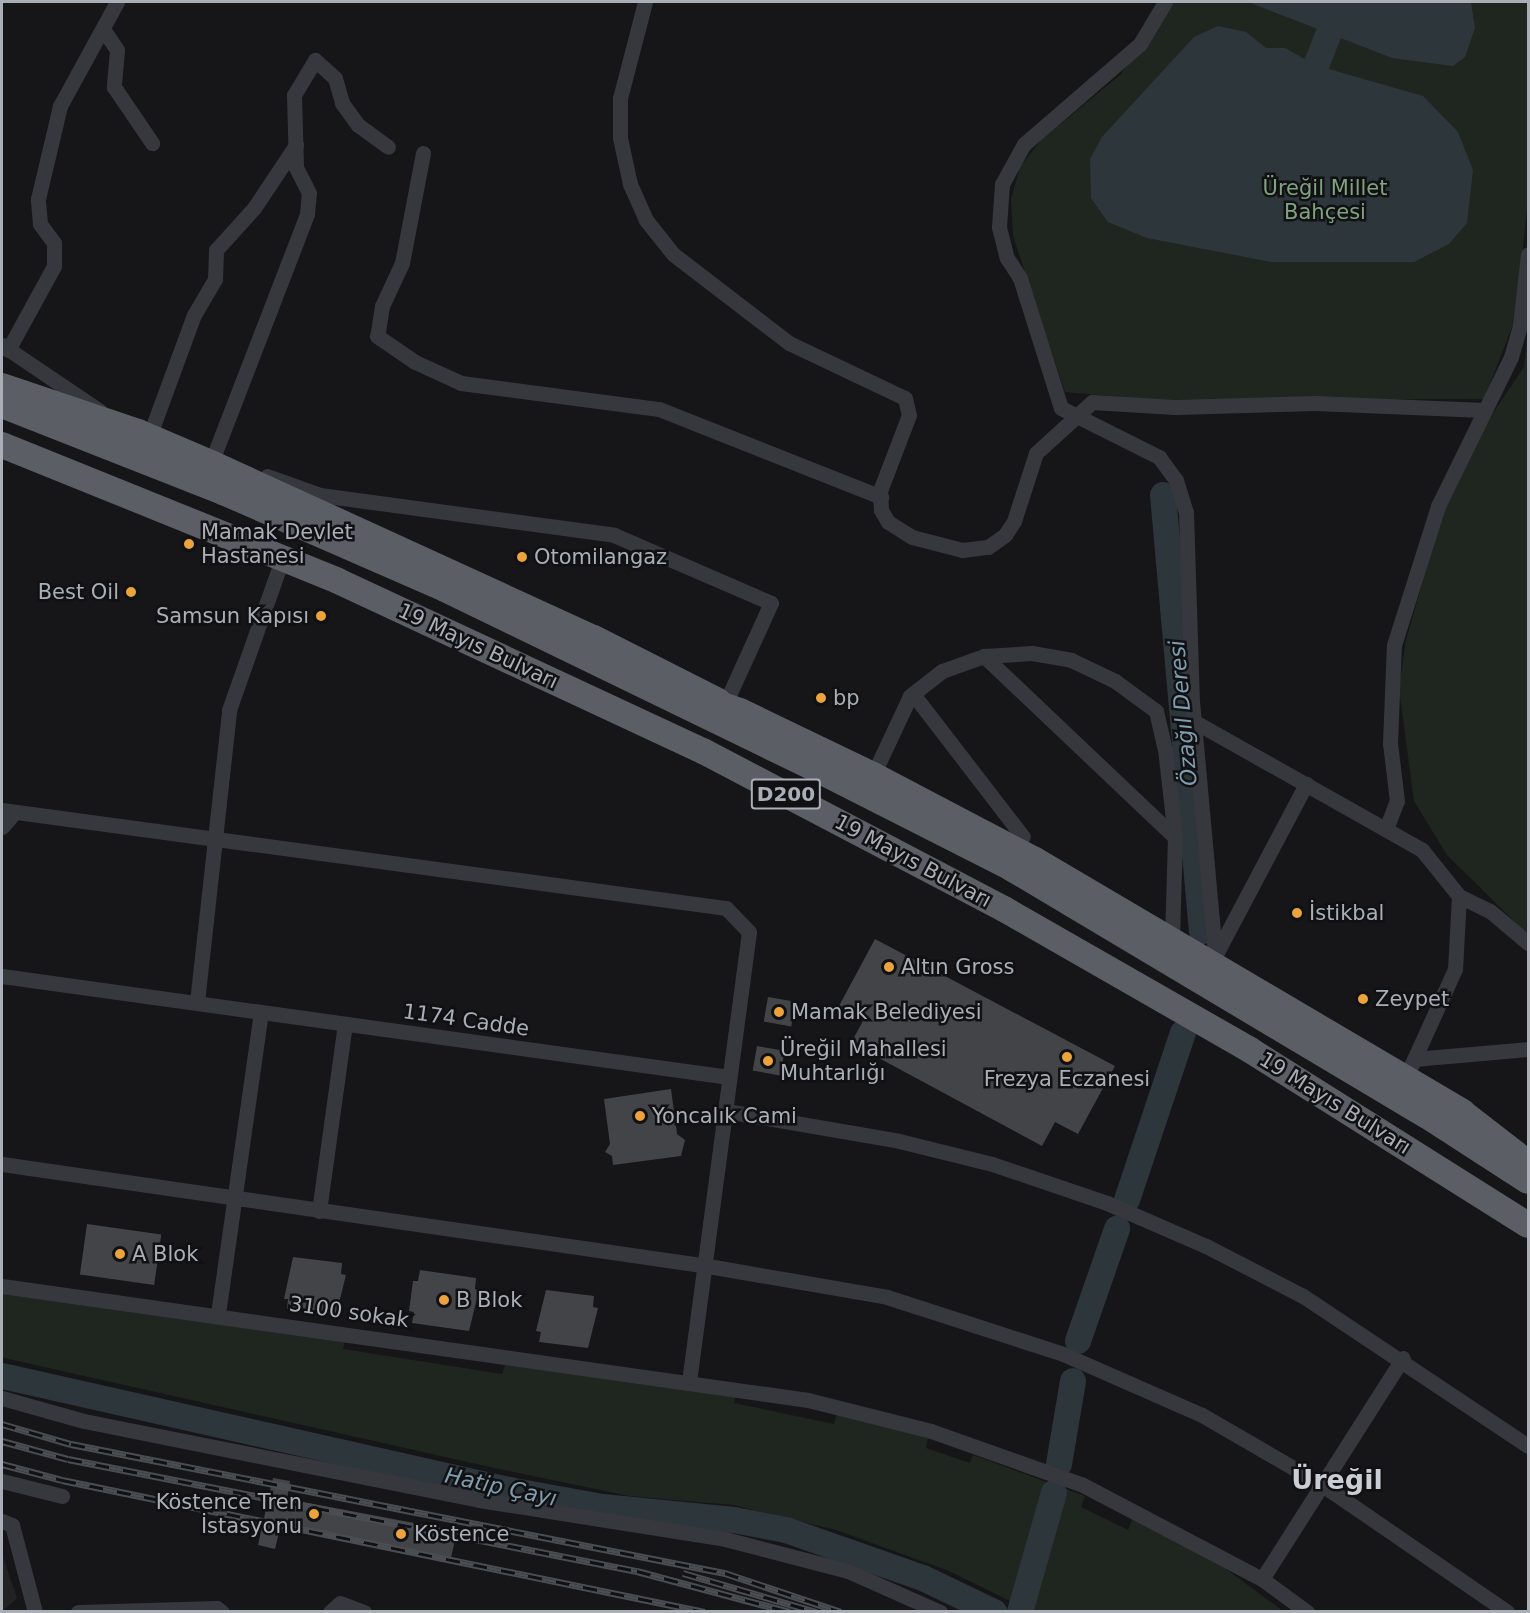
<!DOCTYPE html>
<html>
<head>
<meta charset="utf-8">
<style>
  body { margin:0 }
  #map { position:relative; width:1530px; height:1613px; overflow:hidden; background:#161618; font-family:"DejaVu Sans",sans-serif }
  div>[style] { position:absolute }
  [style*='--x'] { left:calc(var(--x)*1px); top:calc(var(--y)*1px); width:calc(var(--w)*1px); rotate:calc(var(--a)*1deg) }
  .built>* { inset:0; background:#222225 }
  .green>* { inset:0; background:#1e261f }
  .water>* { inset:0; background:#2d363b }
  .river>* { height:26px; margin:-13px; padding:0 13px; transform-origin:13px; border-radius:13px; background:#2d363b }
  .building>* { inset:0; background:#434448; transform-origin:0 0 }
  .minor>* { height:15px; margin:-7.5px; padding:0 7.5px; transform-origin:7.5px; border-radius:7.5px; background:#37383d }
  .trunk>* { height:26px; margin:-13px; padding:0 13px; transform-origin:13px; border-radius:13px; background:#5b5e65 }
  .rail>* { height:7px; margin-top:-3.5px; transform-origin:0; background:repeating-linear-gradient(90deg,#111113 0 14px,#4a4d52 0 28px); box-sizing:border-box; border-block:2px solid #4a4d52 }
  .dots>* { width:16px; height:16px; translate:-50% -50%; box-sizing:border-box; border:3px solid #111113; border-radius:50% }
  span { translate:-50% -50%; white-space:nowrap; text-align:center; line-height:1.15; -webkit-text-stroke:5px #111113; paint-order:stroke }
  .shield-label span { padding:2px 4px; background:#111113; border:2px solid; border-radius:4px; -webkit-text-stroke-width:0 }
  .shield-label { font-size:20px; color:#a9aeb7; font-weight:700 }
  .park-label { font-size:21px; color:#80a280 }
  .poi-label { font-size:21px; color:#a9aeb7 }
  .left { translate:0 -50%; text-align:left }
  .right { translate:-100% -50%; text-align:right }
  .street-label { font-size:21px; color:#a9aeb7 }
  .water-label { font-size:22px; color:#819eb1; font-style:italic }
  .district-label { font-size:27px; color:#c9cdd4; font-weight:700 }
  .frame { position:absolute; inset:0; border:3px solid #a9aeb7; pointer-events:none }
</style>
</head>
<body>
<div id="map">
  <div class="built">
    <i style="clip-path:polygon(2px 1554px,17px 1598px,2px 1612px)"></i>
  </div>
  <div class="green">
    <i style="clip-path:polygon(1174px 2px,1528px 2px,1528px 199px,1516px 317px,1484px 399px,1155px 400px,1065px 392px,1013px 236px,1011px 199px,1020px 167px,1041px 140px,1120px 75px)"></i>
    <i style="clip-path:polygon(1528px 328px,1528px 935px,1447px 855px,1414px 801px,1399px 689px,1406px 640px,1446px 500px,1471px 446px,1524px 367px)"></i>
    <i style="clip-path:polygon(2px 1291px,345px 1340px,343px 1349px,502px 1374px,505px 1365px,736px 1394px,734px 1403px,834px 1424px,837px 1414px,928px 1438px,926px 1448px,970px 1463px,973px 1455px,1085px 1496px,1081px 1507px,1128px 1530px,1133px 1518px,1222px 1566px,1283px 1611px,1030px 1611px,949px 1571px,836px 1530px,733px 1505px,629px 1496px,490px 1467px,13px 1360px,2px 1357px)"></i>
  </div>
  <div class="water">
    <i style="clip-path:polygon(1248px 2px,1471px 2px,1475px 28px,1465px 57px,1453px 66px,1392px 58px)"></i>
    <i style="clip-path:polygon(1218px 26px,1246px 32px,1266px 48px,1285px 48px,1315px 65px,1423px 96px,1458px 132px,1473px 170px,1467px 223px,1449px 244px,1414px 262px,1271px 262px,1147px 238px,1108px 222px,1091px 198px,1090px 159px,1102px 137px,1194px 37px)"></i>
  </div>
  <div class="river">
    <i style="--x:1303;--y:99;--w:104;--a:-68.6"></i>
    <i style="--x:1163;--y:495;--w:438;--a:84.9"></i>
    <i style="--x:1127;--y:1200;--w:176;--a:-71.5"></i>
    <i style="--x:1078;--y:1341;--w:119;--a:-70.8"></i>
    <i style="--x:2;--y:1376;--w:520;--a:12.67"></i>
    <i style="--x:509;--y:1490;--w:95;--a:10.4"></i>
    <i style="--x:602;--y:1507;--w:133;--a:5.6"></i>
    <i style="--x:734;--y:1520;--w:53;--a:10.9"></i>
    <i style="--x:786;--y:1530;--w:145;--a:19.3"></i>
    <i style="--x:923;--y:1578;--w:79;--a:25.6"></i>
    <i style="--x:1059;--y:1464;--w:84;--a:-80.4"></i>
    <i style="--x:1020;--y:1612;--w:124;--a:-74.1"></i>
  </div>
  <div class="building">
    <i style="clip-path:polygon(875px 939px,1115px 1066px,1078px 1134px,1055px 1122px,1042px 1146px,851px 1043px,864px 1019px,839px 1006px)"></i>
    <i style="left:768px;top:997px;width:28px;height:25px;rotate:10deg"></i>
    <i style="left:757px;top:1046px;width:28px;height:25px;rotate:10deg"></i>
    <i style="clip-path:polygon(671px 1089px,677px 1134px,685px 1140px,681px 1156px,613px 1165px,612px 1156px,605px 1152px,610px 1144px,604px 1099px)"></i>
    <i style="left:87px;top:1224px;width:75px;height:51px;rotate:8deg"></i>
    <i style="clip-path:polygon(293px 1257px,342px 1263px,341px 1274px,346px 1275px,336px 1315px,287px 1309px,288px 1299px,284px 1299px)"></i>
    <i style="clip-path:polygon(420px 1270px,476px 1278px,475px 1289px,479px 1290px,469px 1331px,412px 1323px,414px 1312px,409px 1311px,413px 1281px,418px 1281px)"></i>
    <i style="clip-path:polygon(546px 1290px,594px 1296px,593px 1307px,598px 1308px,588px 1348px,539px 1342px,541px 1332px,536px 1331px)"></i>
    <i style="clip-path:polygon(273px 1478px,290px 1481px,287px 1499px,457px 1531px,450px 1562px,280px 1528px,275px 1549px,258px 1545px)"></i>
  </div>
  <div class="minor">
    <i style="--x:645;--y:2;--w:99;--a:104.6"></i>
    <i style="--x:620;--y:98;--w:40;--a:90"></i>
    <i style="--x:620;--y:138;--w:47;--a:77.7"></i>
    <i style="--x:630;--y:184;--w:39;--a:66"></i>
    <i style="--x:646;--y:220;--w:43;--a:51.5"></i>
    <i style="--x:673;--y:254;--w:146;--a:37.5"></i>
    <i style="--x:789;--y:343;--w:128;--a:25.4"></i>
    <i style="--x:905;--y:398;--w:17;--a:77"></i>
    <i style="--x:909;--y:415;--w:81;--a:110.9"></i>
    <i style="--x:880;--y:491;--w:19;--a:87"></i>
    <i style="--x:881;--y:510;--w:14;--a:60"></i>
    <i style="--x:888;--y:522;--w:28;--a:32"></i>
    <i style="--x:912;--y:537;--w:52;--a:14.6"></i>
    <i style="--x:962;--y:550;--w:26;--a:-7"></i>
    <i style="--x:988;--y:547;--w:21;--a:-35"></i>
    <i style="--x:1005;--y:535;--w:17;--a:-57"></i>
    <i style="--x:1014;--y:521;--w:71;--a:-72.1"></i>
    <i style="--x:1036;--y:453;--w:76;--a:-42.3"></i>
    <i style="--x:1092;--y:402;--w:83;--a:3.4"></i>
    <i style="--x:1175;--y:407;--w:140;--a:-1.6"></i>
    <i style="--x:1315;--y:403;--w:169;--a:2.4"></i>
    <i style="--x:1165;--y:2;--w:49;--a:120.8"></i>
    <i style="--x:1140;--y:44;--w:153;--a:139.2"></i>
    <i style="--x:1024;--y:144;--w:46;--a:118.8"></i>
    <i style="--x:1002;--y:184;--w:43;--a:94"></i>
    <i style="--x:999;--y:227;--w:32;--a:76"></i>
    <i style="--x:1007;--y:258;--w:24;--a:57"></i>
    <i style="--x:1020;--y:278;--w:136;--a:72.5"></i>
    <i style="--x:1061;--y:408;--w:110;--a:26.6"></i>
    <i style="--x:1159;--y:457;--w:29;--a:54"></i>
    <i style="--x:1176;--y:480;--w:34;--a:73"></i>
    <i style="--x:1186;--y:512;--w:189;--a:88.2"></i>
    <i style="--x:1192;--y:701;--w:255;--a:84.8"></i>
    <i style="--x:103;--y:29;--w:25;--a:56"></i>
    <i style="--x:117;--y:50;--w:37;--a:95"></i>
    <i style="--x:114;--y:87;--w:68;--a:55.8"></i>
    <i style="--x:423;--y:153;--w:112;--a:100.8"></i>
    <i style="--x:402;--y:263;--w:47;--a:114.9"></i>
    <i style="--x:382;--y:306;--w:30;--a:99"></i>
    <i style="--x:377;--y:336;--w:46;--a:34.4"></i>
    <i style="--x:415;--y:362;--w:51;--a:24.5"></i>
    <i style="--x:461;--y:383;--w:200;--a:7.5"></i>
    <i style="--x:659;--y:409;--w:239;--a:21.6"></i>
    <i style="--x:2;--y:345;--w:118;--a:34"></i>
    <i style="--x:8;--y:350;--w:96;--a:-61.3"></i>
    <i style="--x:54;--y:266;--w:23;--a:-90"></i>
    <i style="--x:54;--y:243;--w:24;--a:-126"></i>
    <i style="--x:40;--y:224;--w:25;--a:-95"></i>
    <i style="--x:38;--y:199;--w:96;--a:-76.7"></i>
    <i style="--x:60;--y:106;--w:119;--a:-61.3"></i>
    <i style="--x:149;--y:437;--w:130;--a:-69.8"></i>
    <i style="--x:194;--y:315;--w:42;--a:-59.7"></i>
    <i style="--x:215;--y:279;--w:29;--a:-88"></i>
    <i style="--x:216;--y:250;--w:57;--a:-47.9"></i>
    <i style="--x:254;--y:208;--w:76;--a:-56.3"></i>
    <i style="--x:211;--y:463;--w:267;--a:-68.9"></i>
    <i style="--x:307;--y:214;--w:21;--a:-85"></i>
    <i style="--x:309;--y:193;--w:29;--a:-117"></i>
    <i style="--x:296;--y:167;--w:72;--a:-91.6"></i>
    <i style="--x:294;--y:95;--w:41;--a:-59"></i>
    <i style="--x:315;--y:60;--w:27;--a:42"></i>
    <i style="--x:335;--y:78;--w:26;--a:74"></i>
    <i style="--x:342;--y:103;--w:27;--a:54"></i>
    <i style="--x:358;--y:125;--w:37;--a:36"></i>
    <i style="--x:267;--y:476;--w:56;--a:19.7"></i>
    <i style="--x:320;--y:495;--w:297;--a:7.7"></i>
    <i style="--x:614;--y:535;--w:171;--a:23.4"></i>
    <i style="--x:771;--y:603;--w:111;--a:114.5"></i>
    <i style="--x:984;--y:656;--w:263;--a:43.5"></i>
    <i style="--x:913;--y:694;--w:180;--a:52.4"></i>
    <i style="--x:1195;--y:722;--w:261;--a:29.4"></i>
    <i style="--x:1422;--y:850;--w:59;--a:51.2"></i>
    <i style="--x:1459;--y:896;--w:73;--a:93.1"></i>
    <i style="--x:1455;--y:969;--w:119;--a:114.4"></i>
    <i style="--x:873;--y:775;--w:87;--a:-64.9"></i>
    <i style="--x:910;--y:696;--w:41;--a:-38"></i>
    <i style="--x:942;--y:671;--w:45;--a:-19.7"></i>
    <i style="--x:984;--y:656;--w:48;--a:-3.6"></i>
    <i style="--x:1032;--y:653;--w:40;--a:10"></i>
    <i style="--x:1071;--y:660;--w:49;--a:25.5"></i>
    <i style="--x:1115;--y:681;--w:51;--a:36.2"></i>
    <i style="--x:1156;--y:711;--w:39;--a:77"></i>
    <i style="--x:1165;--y:749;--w:89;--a:83.5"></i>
    <i style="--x:1175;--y:837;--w:101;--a:91.7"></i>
    <i style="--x:2;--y:810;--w:731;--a:7.71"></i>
    <i style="--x:726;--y:908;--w:33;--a:46"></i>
    <i style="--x:749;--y:932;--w:453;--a:97.6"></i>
    <i style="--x:2;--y:827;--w:20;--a:-49"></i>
    <i style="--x:1386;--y:829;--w:30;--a:-69"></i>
    <i style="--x:1397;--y:801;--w:58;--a:-96.9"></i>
    <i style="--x:1390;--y:743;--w:98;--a:-87.7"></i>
    <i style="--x:1394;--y:645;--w:146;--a:-72.4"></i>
    <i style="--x:1438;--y:506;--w:166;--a:-63.9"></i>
    <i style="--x:1511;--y:357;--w:32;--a:-74"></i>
    <i style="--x:1520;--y:326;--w:72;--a:-83.7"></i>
    <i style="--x:1459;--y:896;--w:34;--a:26"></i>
    <i style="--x:1490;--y:911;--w:50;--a:40.1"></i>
    <i style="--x:1215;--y:956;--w:195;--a:-62.1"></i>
    <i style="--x:2;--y:976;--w:734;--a:7.91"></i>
    <i style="--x:197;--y:1002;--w:294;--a:-83.7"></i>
    <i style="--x:229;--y:710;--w:162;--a:-70.6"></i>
    <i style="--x:1414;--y:1059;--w:114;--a:-5"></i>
    <i style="--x:726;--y:1111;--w:176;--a:9.8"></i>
    <i style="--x:899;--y:1141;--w:96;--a:13.9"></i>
    <i style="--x:992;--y:1164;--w:121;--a:18.7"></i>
    <i style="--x:1107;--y:1203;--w:108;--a:23.5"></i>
    <i style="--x:1206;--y:1246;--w:109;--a:27.3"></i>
    <i style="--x:1303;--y:1296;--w:270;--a:33.7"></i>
    <i style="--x:2;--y:1164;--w:713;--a:8.22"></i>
    <i style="--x:708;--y:1266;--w:182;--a:9.8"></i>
    <i style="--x:887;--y:1297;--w:185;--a:17.9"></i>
    <i style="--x:1063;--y:1354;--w:152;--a:23.7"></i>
    <i style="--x:1202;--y:1415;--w:138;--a:30.1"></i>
    <i style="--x:1321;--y:1484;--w:226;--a:34.5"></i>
    <i style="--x:319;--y:1211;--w:189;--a:-82.1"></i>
    <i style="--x:2;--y:1286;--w:814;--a:8.05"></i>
    <i style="--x:808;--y:1400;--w:127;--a:14.1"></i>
    <i style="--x:931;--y:1431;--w:159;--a:19.5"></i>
    <i style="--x:1081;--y:1484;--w:204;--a:27.7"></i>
    <i style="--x:1262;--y:1579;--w:262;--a:-57.5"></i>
    <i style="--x:218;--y:1314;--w:305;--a:-81.9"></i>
    <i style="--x:2;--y:1398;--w:85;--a:15.7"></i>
    <i style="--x:84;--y:1421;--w:403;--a:11.3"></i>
    <i style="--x:479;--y:1500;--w:249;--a:9"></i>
    <i style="--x:725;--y:1539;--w:127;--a:14.6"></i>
    <i style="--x:848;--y:1571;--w:101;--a:24"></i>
    <i style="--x:2;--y:1481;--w:62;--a:14"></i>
    <i style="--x:2;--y:1521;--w:11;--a:22"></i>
    <i style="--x:12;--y:1525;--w:90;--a:75.2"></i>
    <i style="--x:1262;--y:1579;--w:56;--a:36.3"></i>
    <i style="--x:78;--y:1612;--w:139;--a:-1.6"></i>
    <i style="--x:217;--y:1608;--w:6;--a:39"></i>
    <i style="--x:330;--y:1612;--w:13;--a:-42"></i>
    <i style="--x:340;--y:1603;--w:26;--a:21"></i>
  </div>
  <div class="trunk">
    <i style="--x:2;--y:386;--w:144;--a:18.7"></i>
    <i style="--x:138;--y:432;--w:79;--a:23"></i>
    <i style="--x:211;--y:463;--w:421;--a:24.6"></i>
    <i style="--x:594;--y:638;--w:139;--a:26.9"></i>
    <i style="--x:2;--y:405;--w:238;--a:21.5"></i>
    <i style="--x:223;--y:492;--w:242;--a:23.6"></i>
    <i style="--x:445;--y:589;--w:421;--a:25.9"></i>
    <i style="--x:824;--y:773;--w:210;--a:26.9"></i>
    <i style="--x:1011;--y:868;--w:483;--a:30.8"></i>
    <i style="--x:1426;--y:1115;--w:121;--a:32.9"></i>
    <i style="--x:2;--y:445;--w:362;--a:22"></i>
    <i style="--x:338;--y:581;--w:403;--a:25"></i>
    <i style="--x:703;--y:751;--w:340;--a:27.7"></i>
    <i style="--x:1004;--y:909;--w:284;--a:29.8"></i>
    <i style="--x:1250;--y:1050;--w:328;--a:32.2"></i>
    <i style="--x:702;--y:698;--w:40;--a:18.9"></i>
    <i style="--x:740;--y:711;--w:148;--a:25.7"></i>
    <i style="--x:873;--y:775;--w:183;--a:27.7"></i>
    <i style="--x:1035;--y:860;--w:496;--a:30.5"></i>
    <i style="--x:1462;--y:1112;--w:83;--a:37.7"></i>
  </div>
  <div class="rail">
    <i style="--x:2;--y:1424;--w:72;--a:16.2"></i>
    <i style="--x:71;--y:1444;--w:667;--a:11.16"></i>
    <i style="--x:725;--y:1573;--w:122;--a:18.6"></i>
    <i style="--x:2;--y:1441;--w:68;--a:15.3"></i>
    <i style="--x:68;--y:1459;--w:580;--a:11.14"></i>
    <i style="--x:637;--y:1571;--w:158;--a:15"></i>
    <i style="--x:2;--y:1464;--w:62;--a:14.9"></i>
    <i style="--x:62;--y:1480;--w:656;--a:11.6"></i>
    <i style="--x:683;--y:1573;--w:139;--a:16.3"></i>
  </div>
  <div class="dots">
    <i style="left:189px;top:544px;background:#eba43b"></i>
    <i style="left:522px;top:557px;background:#eba43b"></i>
    <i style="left:131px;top:592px;background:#eba43b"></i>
    <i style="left:321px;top:616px;background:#eba43b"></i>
    <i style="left:821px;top:698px;background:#eba43b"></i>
    <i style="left:1297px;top:913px;background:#eba43b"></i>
    <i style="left:889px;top:967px;background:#eba43b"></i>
    <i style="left:1363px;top:999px;background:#eba43b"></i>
    <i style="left:779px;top:1012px;background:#eba43b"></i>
    <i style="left:1067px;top:1057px;background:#eba43b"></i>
    <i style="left:768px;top:1061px;background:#eba43b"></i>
    <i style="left:640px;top:1116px;background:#eba43b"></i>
    <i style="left:120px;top:1254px;background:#eba43b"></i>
    <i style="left:444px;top:1300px;background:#eba43b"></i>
    <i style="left:314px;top:1514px;background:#eba43b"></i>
    <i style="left:401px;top:1534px;background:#eba43b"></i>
  </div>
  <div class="shield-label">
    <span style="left:786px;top:794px">D200</span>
  </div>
  <div class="park-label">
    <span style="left:1325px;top:200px">Üreğil Millet<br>Bahçesi</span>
  </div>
  <div class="poi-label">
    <span class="left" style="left:201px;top:544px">Mamak Devlet<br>Hastanesi</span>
    <span class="left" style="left:534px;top:557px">Otomilangaz</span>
    <span class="right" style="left:119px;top:592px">Best Oil</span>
    <span class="right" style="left:309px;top:616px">Samsun Kapısı</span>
    <span class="left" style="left:833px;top:698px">bp</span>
    <span class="left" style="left:1309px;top:913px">İstikbal</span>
    <span class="left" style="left:901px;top:967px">Altın Gross</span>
    <span class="left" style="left:1375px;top:999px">Zeypet</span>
    <span class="left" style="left:791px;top:1012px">Mamak Belediyesi</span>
    <span class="left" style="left:780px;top:1061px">Üreğil Mahallesi<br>Muhtarlığı</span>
    <span style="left:1067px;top:1079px">Frezya Eczanesi</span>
    <span class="left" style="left:652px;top:1116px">Yoncalık Cami</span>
    <span class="left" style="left:132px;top:1254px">A Blok</span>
    <span class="left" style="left:456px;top:1300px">B Blok</span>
    <span class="right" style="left:302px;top:1514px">Köstence Tren<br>İstasyonu</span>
    <span class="left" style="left:414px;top:1534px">Köstence</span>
  </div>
  <div class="street-label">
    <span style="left:478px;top:646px;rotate:25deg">19 Mayıs Bulvarı</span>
    <span style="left:913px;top:861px;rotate:28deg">19 Mayıs Bulvarı</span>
    <span style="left:466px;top:1020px;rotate:8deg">1174 Cadde</span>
    <span style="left:1335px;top:1103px;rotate:32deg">19 Mayıs Bulvarı</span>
    <span style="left:349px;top:1312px;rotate:8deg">3100 sokak</span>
  </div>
  <div class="water-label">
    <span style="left:1183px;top:713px;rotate:-95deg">Özağıl Deresi</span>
    <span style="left:501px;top:1487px;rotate:12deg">Hatip Çayı</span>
  </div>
  <div class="district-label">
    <span style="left:1337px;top:1480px">Üreğil</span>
  </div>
  <div class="frame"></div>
</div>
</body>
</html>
